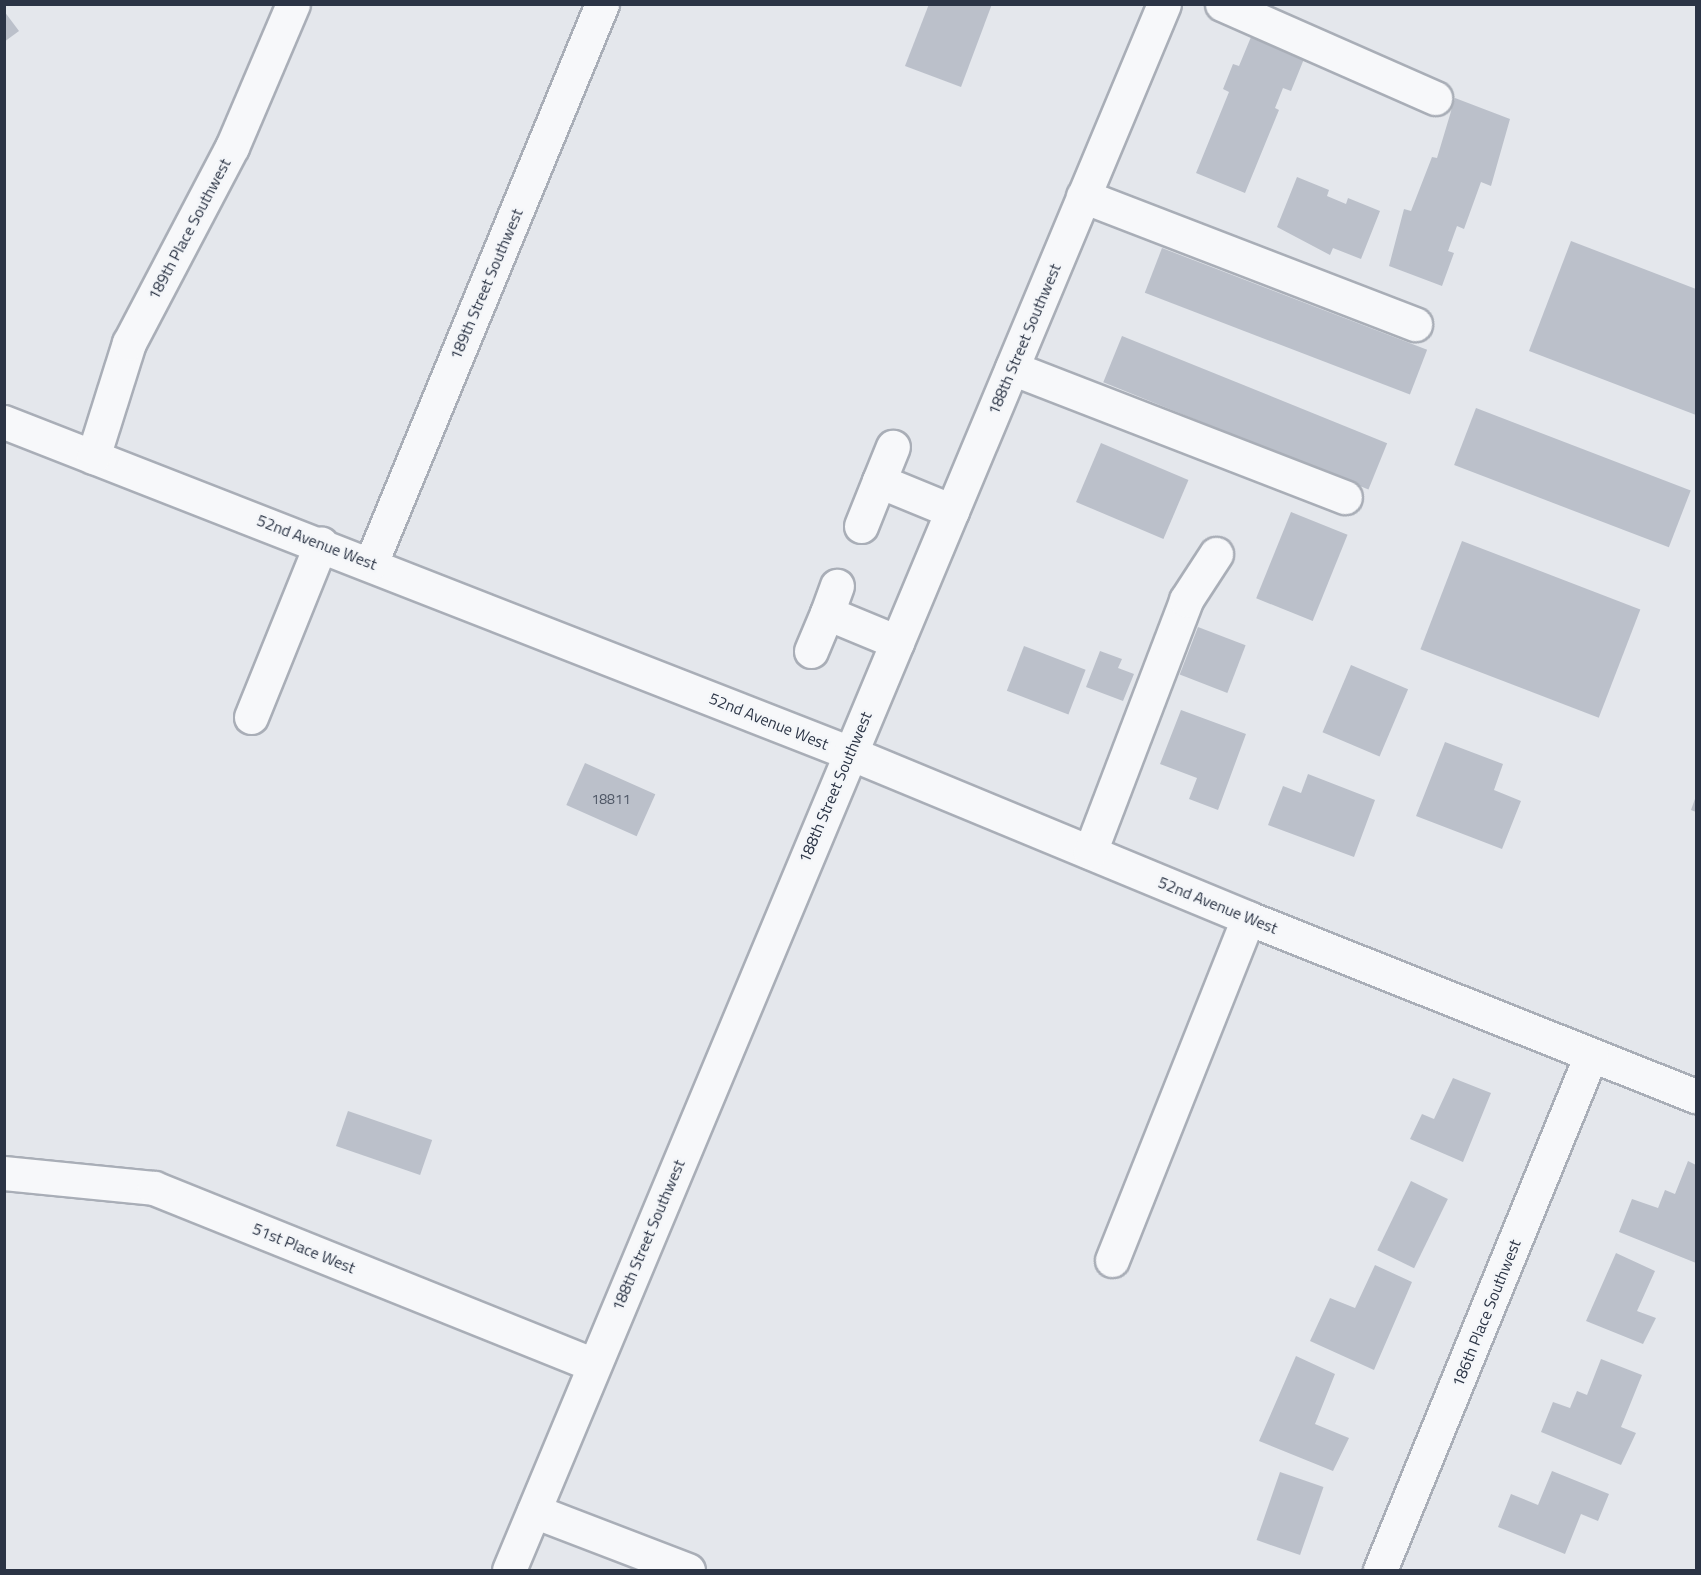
<!DOCTYPE html>
<html>
<head>
<meta charset="utf-8">
<style>
  body { margin:0 }
  #map { position:relative; width:1701px; height:1575px; overflow:hidden; background:#e4e7ec; font-family:"Titillium Web",sans-serif }
  div>[style] { position:absolute }
  [style*='--x'] { left:calc(var(--x)*1px); top:calc(var(--y)*1px); width:calc(var(--w)*1px); rotate:calc(var(--a)*1deg) }
  .building>* { inset:0; background:#bbc0ca; transform-origin:0 0 }
  .roads { filter:drop-shadow(2px 0 #a9aeb7) drop-shadow(-2px 0 #a9aeb7) drop-shadow(0 2px #a9aeb7) drop-shadow(0 -2px #a9aeb7) }
  .minor>* { height:33px; margin:-16.5px; padding:0 16.5px; transform-origin:16.5px; border-radius:16.5px; background:#f7f8fa }
  span { translate:-50% -50%; white-space:nowrap; text-align:center; line-height:1.15; -webkit-text-stroke:4.5px #f4f6f9; paint-order:stroke }
  .number-label { font-size:14px; color:#4f5766 }
  .number-label span { -webkit-text-stroke-width:0 }
  .street-label { font-size:16px; color:#2b3445 }
  .frame { position:absolute; inset:0; border:6px solid #2b3445; pointer-events:none }
</style>
</head>
<body>
<div id="map">
  <div class="building">
    <i style="clip-path:polygon(929px 4px,992px 4px,961px 87px,905px 66px)"></i>
    <i style="clip-path:polygon(4px 11px,19px 31px,4px 42px)"></i>
    <i style="clip-path:polygon(1251px 37px,1304px 59px,1291px 91px,1283px 88px,1275px 108px,1279px 110px,1245px 193px,1196px 173px,1229px 92px,1223px 89px,1233px 64px,1239px 66px)"></i>
    <i style="clip-path:polygon(1455px 98px,1510px 119px,1491px 186px,1481px 182px,1464px 229px,1457px 226px,1448px 251px,1454px 253px,1442px 286px,1389px 266px,1404px 209px,1411px 211px,1432px 157px,1437px 158px)"></i>
    <i style="clip-path:polygon(1297px 177px,1329px 190px,1327px 196px,1346px 204px,1348px 198px,1380px 211px,1361px 259px,1333px 248px,1330px 255px,1277px 227px)"></i>
    <i style="clip-path:polygon(1571px 241px,1696px 289px,1696px 415px,1529px 351px)"></i>
    <i style="left:1162px;top:248px;width:284px;height:48px;rotate:21deg"></i>
    <i style="left:1122px;top:336px;width:286px;height:50px;rotate:22deg"></i>
    <i style="left:1476px;top:408px;width:230px;height:61px;rotate:21deg"></i>
    <i style="left:1101px;top:443px;width:95px;height:64px;rotate:23deg"></i>
    <i style="left:1291px;top:512px;width:61px;height:93px;rotate:22deg"></i>
    <i style="left:1462px;top:541px;width:191px;height:116px;rotate:21deg"></i>
    <i style="left:1198px;top:627px;width:51px;height:51px;rotate:21deg"></i>
    <i style="left:1024px;top:646px;width:66px;height:48px;rotate:21deg"></i>
    <i style="clip-path:polygon(1100px 651px,1122px 659px,1118px 668px,1134px 674px,1123px 701px,1086px 687px)"></i>
    <i style="left:1351px;top:665px;width:62px;height:73px;rotate:23deg"></i>
    <i style="clip-path:polygon(1181px 710px,1246px 734px,1218px 810px,1189px 799px,1197px 778px,1160px 764px)"></i>
    <i style="clip-path:polygon(1445px 742px,1503px 764px,1494px 790px,1521px 801px,1502px 849px,1416px 816px)"></i>
    <i style="left:585px;top:763px;width:77px;height:46px;rotate:24deg"></i>
    <i style="clip-path:polygon(1308px 774px,1375px 800px,1354px 857px,1268px 825px,1283px 786px,1301px 793px)"></i>
    <i style="clip-path:polygon(1696px 796px,1696px 812px,1691px 810px)"></i>
    <i style="clip-path:polygon(1453px 1078px,1491px 1093px,1463px 1162px,1410px 1139px,1422px 1114px,1434px 1119px)"></i>
    <i style="left:348px;top:1111px;width:89px;height:37px;rotate:19deg"></i>
    <i style="clip-path:polygon(1688px 1161px,1696px 1165px,1696px 1263px,1619px 1232px,1632px 1199px,1658px 1208px,1665px 1190px,1675px 1194px)"></i>
    <i style="left:1411px;top:1181px;width:41px;height:77px;rotate:26deg"></i>
    <i style="clip-path:polygon(1616px 1253px,1655px 1271px,1637px 1311px,1656px 1318px,1643px 1344px,1586px 1321px)"></i>
    <i style="clip-path:polygon(1375px 1265px,1412px 1282px,1374px 1370px,1310px 1341px,1330px 1298px,1355px 1308px)"></i>
    <i style="clip-path:polygon(1296px 1356px,1335px 1374px,1315px 1424px,1349px 1438px,1333px 1471px,1259px 1441px)"></i>
    <i style="clip-path:polygon(1601px 1359px,1642px 1375px,1621px 1427px,1636px 1433px,1621px 1465px,1541px 1432px,1553px 1402px,1570px 1408px,1577px 1391px,1587px 1395px)"></i>
    <i style="clip-path:polygon(1552px 1471px,1609px 1494px,1598px 1521px,1581px 1514px,1565px 1554px,1498px 1527px,1511px 1494px,1538px 1505px)"></i>
    <i style="left:1280px;top:1472px;width:46px;height:72px;rotate:19deg"></i>
  </div>
  <div class="roads">
    <div class="minor">
      <i style="--x:1222;--y:4;--w:233;--a:23.8"></i>
      <i style="--x:1083;--y:196;--w:356;--a:21.1"></i>
      <i style="--x:1012;--y:368;--w:357;--a:21.2"></i>
      <i style="--x:4;--y:422;--w:908;--a:21.37"></i>
      <i style="--x:850;--y:753;--w:431;--a:22.5"></i>
      <i style="--x:1248;--y:918;--w:482;--a:21.7"></i>
      <i style="--x:93;--y:457;--w:120;--a:-72.5"></i>
      <i style="--x:129;--y:343;--w:221;--a:-62.3"></i>
      <i style="--x:232;--y:147;--w:155;--a:-66.9"></i>
      <i style="--x:879;--y:481;--w:37;--a:-68"></i>
      <i style="--x:861;--y:526;--w:48;--a:-68.2"></i>
      <i style="--x:879;--y:481;--w:79;--a:22.3"></i>
      <i style="--x:371;--y:563;--w:605;--a:-67.55"></i>
      <i style="--x:827;--y:613;--w:29;--a:-70"></i>
      <i style="--x:811;--y:651;--w:41;--a:-67.2"></i>
      <i style="--x:827;--y:613;--w:76;--a:22.5"></i>
      <i style="--x:251;--y:717;--w:187;--a:-68"></i>
      <i style="--x:1090;--y:852;--w:270;--a:-69.1"></i>
      <i style="--x:1186;--y:600;--w:55;--a:-56.9"></i>
      <i style="--x:4;--y:1173;--w:151;--a:5.7"></i>
      <i style="--x:154;--y:1188;--w:474;--a:21.9"></i>
      <i style="--x:1112;--y:1260;--w:368;--a:-68.3"></i>
      <i style="--x:534;--y:1511;--w:165;--a:21"></i>
      <i style="--x:509;--y:1570;--w:1697;--a:-67.3"></i>
      <i style="--x:1380;--y:1570;--w:557;--a:-67.72"></i>
    </div>
  </div>
  <div class="number-label">
    <span style="left:611px;top:799px">18811</span>
  </div>
  <div class="street-label">
    <span style="left:189px;top:229px;rotate:-62deg">189th Place Southwest</span>
    <span style="left:486px;top:284px;rotate:-67deg">189th Street Southwest</span>
    <span style="left:1024px;top:339px;rotate:-67deg">188th Street Southwest</span>
    <span style="left:317px;top:542px;rotate:21deg">52nd Avenue West</span>
    <span style="left:769px;top:721px;rotate:22deg">52nd Avenue West</span>
    <span style="left:835px;top:787px;rotate:-67deg">188th Street Southwest</span>
    <span style="left:1218px;top:905px;rotate:22deg">52nd Avenue West</span>
    <span style="left:648px;top:1235px;rotate:-67deg">188th Street Southwest</span>
    <span style="left:304px;top:1248px;rotate:22deg">51st Place West</span>
    <span style="left:1486px;top:1313px;rotate:-68deg">186th Place Southwest</span>
  </div>
  <div class="frame"></div>
</div>
</body>
</html>
